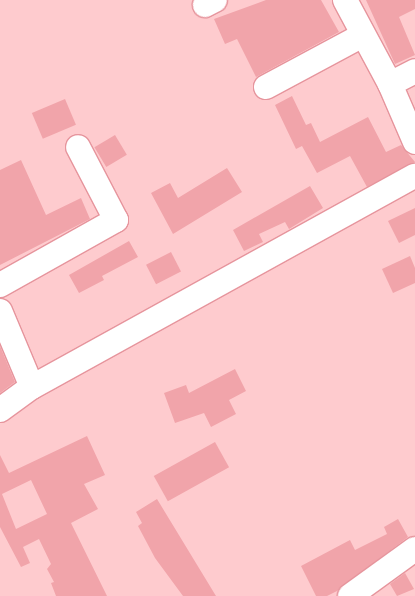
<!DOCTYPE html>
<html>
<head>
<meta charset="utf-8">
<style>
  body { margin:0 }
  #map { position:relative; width:415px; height:596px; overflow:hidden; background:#fecbce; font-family:"DM Sans",sans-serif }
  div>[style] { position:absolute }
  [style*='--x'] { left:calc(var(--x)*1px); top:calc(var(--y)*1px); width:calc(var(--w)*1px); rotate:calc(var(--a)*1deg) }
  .building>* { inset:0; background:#f1a4aa; transform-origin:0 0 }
  .roads { filter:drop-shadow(1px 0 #e6959d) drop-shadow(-1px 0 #e6959d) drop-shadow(0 1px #e6959d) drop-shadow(0 -1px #e6959d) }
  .minor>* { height:24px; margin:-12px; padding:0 12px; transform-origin:12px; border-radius:12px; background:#fff }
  span { translate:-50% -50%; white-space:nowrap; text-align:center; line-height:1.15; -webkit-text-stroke:4.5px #fecbce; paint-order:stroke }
</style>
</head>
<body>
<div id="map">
  <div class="building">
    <i style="clip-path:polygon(266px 0,321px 0,339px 32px,256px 77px,237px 39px,225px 44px,214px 19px)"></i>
    <i style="clip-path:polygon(366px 0,415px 0,415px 9px,399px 17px,415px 55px,395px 64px)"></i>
    <i style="clip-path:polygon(292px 96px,306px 125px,311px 123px,320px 142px,368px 117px,386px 152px,401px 145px,415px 162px,367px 187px,350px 156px,317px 173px,302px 146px,296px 149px,275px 105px)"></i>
    <i style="left:65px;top:99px;width:28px;height:36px;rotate:67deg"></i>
    <i style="left:115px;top:135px;width:23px;height:24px;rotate:59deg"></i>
    <i style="clip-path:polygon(21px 160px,46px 215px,81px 198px,90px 219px,0 265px,0 170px)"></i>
    <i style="clip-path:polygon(227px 168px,242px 192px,173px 234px,151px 193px,170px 183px,178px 198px)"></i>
    <i style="clip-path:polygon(310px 186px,323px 208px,289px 229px,285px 222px,259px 234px,263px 242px,244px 251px,233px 230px)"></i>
    <i style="clip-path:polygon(415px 208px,415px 235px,399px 243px,388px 221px)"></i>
    <i style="clip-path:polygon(129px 241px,138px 257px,102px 276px,104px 280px,79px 293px,69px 275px)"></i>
    <i style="left:171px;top:252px;width:22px;height:28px;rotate:63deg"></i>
    <i style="clip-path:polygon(410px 256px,415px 268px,415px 283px,393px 293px,382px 269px)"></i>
    <i style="clip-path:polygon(0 346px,15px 382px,0 393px)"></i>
    <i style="clip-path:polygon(235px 369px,246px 391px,229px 400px,236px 414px,211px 427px,204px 413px,175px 423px,164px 393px,186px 385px,189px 393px)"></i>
    <i style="clip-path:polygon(evenodd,87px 436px,105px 475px,84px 484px,98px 509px,71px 523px,107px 596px,56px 596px,51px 583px,54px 582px,47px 569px,51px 564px,39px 539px,23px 547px,30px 563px,21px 567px,0 527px,0 455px,9px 473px,87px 436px,31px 480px,47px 514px,16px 529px,2px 494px,31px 480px)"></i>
    <i style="left:215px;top:442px;width:29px;height:70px;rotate:61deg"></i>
    <i style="clip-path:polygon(157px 499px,216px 596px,183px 596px,155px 558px,138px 526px,142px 523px,136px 512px)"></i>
    <i style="clip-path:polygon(398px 519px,408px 537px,337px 591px,327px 596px,316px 596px,301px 566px,350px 540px,355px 550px,387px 534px,384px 527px)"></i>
    <i style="clip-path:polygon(405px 573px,414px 589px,397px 596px,390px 584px)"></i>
  </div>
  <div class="roads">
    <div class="minor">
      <i style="--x:345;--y:0;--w:95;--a:61.8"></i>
      <i style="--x:390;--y:84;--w:63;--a:66.7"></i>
      <i style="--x:205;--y:5;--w:11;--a:-27"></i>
      <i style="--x:390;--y:84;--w:28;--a:-27"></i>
      <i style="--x:266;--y:87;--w:110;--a:-28.2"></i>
      <i style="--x:0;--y:285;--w:133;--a:-29.3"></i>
      <i style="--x:116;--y:220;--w:82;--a:-117.5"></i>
      <i style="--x:0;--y:311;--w:82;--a:67.2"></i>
      <i style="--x:0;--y:410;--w:39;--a:-36"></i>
      <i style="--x:32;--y:387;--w:437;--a:-28.9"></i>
      <i style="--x:350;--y:596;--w:80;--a:-35.9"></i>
    </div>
  </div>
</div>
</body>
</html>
